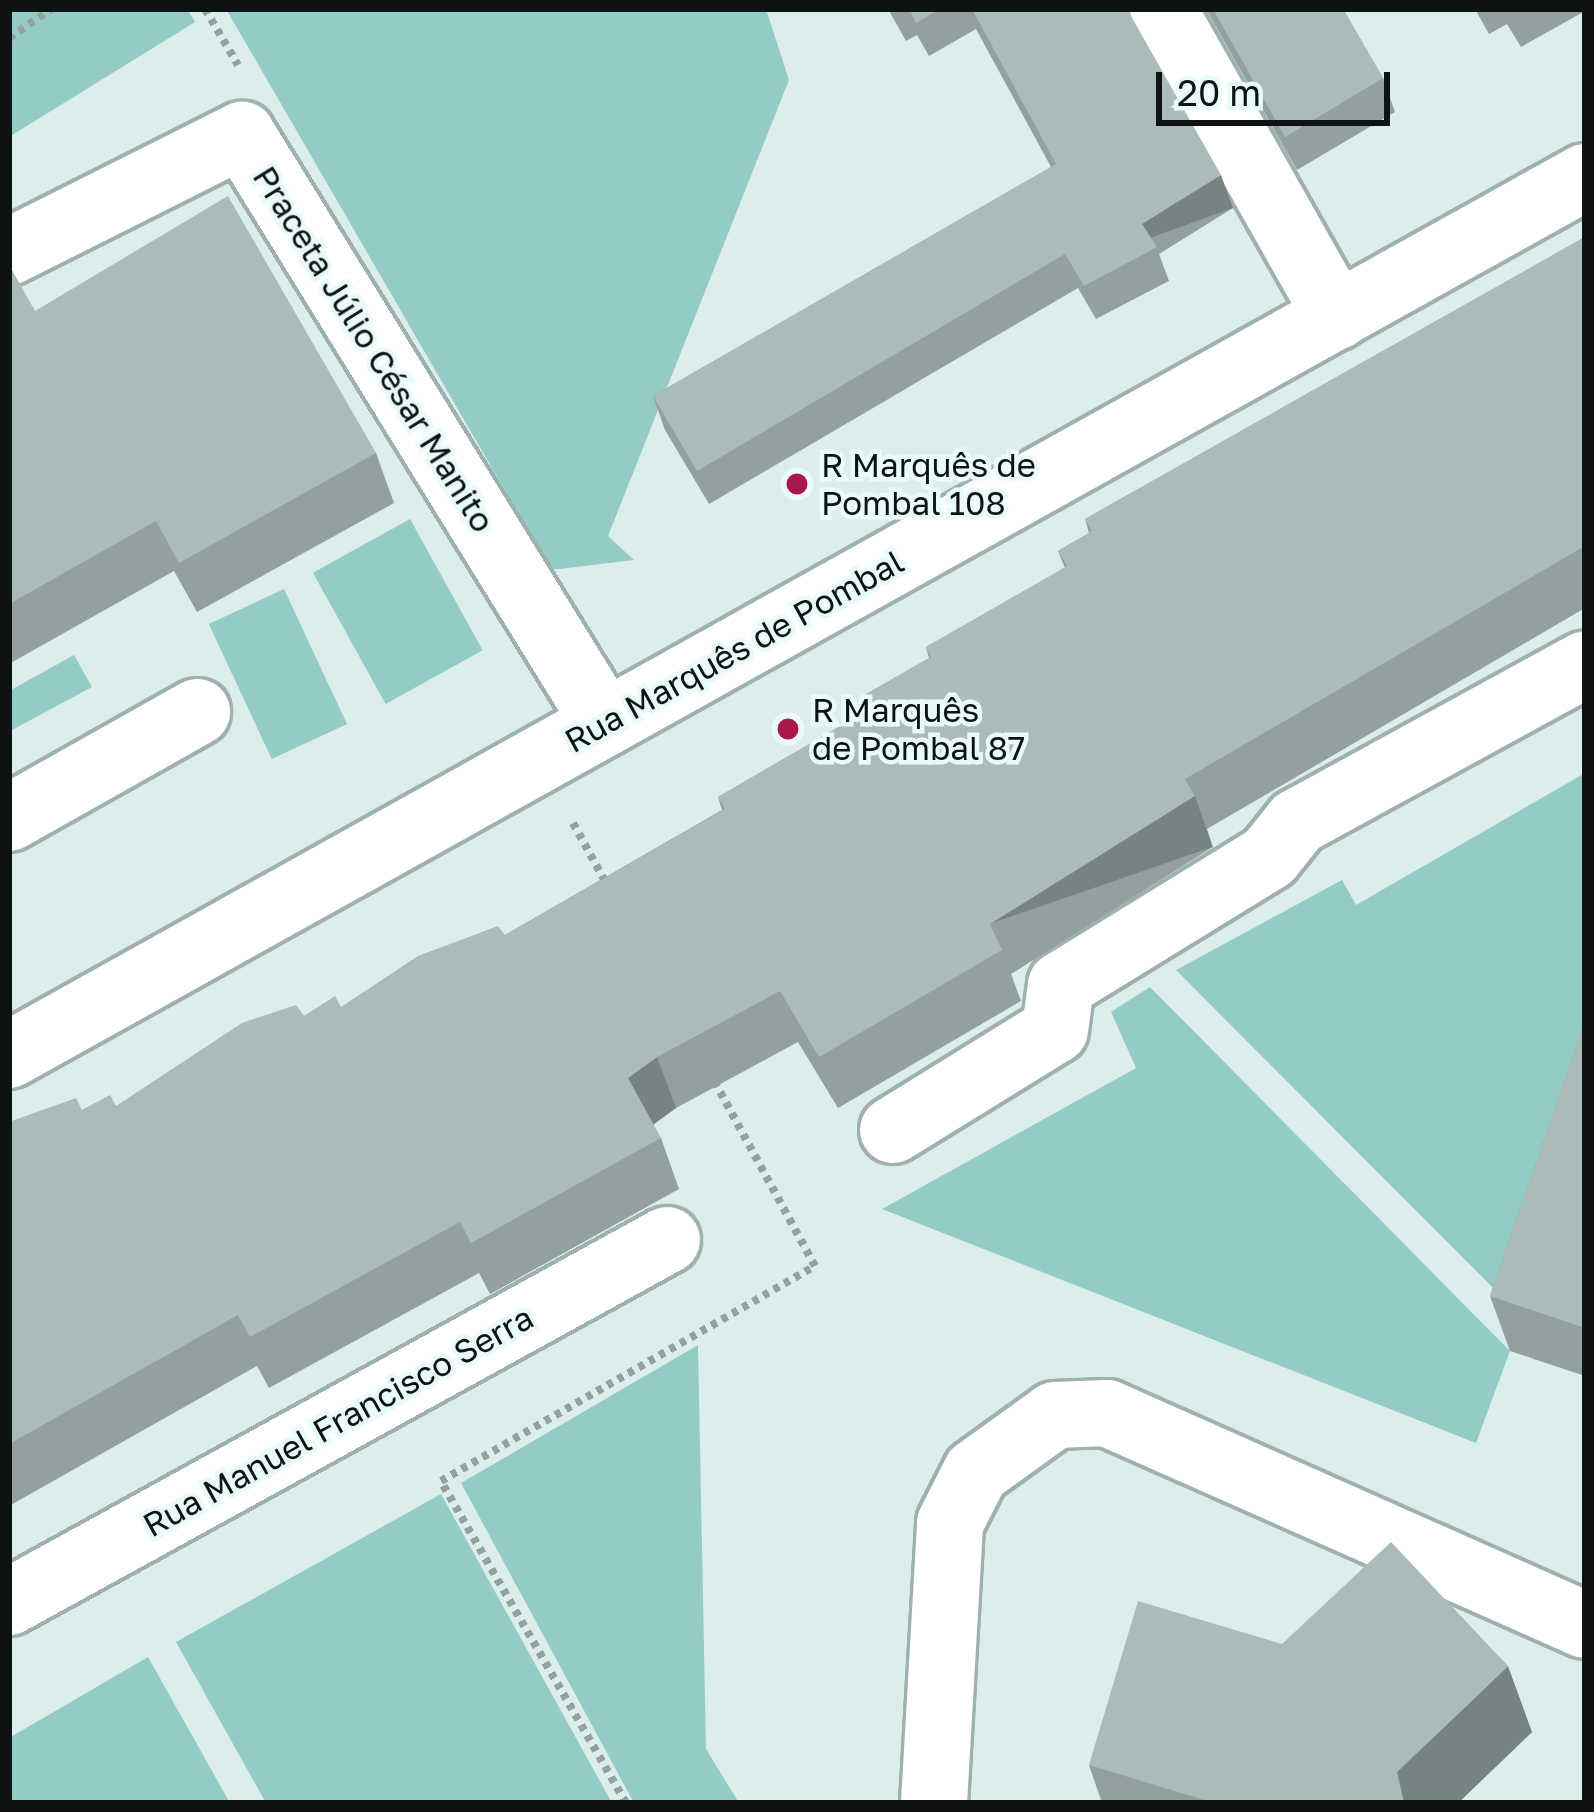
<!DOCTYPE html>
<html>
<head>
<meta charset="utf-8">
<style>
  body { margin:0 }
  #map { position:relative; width:1594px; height:1812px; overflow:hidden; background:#dceeec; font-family:"Golos Text",sans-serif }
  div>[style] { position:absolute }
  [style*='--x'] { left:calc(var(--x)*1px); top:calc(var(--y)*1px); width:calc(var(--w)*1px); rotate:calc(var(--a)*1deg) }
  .green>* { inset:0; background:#95cbc5; transform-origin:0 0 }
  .path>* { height:8px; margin-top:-4px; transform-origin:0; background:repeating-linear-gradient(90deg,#93a1a0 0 6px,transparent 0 12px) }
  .roads { filter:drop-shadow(3px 0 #9fb1af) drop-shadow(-3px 0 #9fb1af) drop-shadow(0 3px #9fb1af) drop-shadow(0 -3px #9fb1af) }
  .minor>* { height:66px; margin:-33px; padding:0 33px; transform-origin:33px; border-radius:33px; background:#fff }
  .wall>* { inset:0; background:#92a19f }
  .shaded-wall>* { inset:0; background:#778382; transform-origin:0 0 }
  .building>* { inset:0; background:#aabbb9 }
  .dots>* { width:33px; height:33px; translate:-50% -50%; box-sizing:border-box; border:6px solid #e9fbf9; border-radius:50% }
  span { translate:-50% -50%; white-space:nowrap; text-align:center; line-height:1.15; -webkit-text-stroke:9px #e9fbf9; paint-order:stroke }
  .street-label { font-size:33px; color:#0c1312 }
  .poi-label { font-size:33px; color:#0c1312 }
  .left { translate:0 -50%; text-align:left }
  .frame { position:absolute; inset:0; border:12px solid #0c1312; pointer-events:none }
  .scale { position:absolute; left:1156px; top:72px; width:234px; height:54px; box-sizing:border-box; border:6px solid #0c1312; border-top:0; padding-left:15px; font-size:36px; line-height:42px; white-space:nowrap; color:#0c1312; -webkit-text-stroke:9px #e9fbf9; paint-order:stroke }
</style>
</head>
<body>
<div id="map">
  <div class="green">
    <i style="clip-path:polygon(9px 9px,187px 9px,195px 22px,9px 137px)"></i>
    <i style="clip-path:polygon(226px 9px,766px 9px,789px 80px,608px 536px,634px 560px,551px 570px)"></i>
    <i style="left:410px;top:519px;width:150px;height:111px;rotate:61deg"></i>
    <i style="left:284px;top:589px;width:149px;height:83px;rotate:65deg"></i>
    <i style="clip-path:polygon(74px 655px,92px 687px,12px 730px,9px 691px)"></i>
    <i style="clip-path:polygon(1585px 773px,1585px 1088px,1507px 1302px,1176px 970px,1342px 880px,1356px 905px)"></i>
    <i style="clip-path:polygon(1150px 987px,1510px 1351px,1476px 1443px,882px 1209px,1136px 1068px,1111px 1012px)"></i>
    <i style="clip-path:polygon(698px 1345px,706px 1749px,739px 1803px,634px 1803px,461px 1483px)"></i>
    <i style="clip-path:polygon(441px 1494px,612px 1803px,266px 1803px,176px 1642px)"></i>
    <i style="clip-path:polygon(148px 1657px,230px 1803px,9px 1803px,9px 1738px)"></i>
  </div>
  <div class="path">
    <i style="--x:205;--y:9;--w:65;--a:59.5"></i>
    <i style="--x:9;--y:38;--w:51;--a:-34.6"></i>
    <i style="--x:573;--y:823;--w:68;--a:61.2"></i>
    <i style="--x:626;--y:1803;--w:371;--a:-119.9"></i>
    <i style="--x:441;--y:1481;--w:431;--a:-29.9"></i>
    <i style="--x:815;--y:1266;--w:211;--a:-118.6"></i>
  </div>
  <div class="roads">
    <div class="minor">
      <i style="--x:1163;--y:9;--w:353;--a:60.5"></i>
      <i style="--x:9;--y:252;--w:261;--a:-26.7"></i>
      <i style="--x:242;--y:135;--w:691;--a:58.31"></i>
      <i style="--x:9;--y:818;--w:216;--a:-29.4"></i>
      <i style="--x:9;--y:1055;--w:1804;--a:-29.12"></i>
      <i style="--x:893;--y:1130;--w:190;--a:-31.7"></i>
      <i style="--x:1055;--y:1030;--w:45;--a:-82.4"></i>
      <i style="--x:1061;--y:985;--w:244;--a:-31.6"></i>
      <i style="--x:1269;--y:857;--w:45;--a:-51.3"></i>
      <i style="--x:1297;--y:822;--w:328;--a:-28.7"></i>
      <i style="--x:9;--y:1602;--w:751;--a:-28.82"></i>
      <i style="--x:934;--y:1803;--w:280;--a:-86.7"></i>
      <i style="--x:950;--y:1523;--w:57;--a:-63"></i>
      <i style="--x:976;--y:1472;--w:97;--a:-35.8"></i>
      <i style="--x:1055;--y:1415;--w:52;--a:-2.2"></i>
      <i style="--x:1107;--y:1413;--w:523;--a:23.92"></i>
    </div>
  </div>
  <div class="wall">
    <i style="clip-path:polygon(888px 9px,1127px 9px,1233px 208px,1159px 254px,1169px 281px,1096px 319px,1078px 288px,709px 504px,665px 430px,653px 396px,1051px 167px,976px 29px,929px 56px,917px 35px,906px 41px)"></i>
    <i style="clip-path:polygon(1206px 9px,1343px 9px,1383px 78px,1395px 112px,1297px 170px)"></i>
    <i style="clip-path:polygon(1475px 9px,1585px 9px,1585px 11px,1521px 47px,1507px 24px,1489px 34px)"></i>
    <i style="clip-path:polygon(1585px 237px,1585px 608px,1207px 829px,1213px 847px,1011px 974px,1021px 1001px,838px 1108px,798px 1042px,676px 1108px,653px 1125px,661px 1138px,679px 1189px,490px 1294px,479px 1273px,269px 1388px,257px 1366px,9px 1506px,9px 1122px,116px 1106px,304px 1016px,341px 1007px,505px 935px,722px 810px,718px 797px,868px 710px,863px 696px,929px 658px,926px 647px,1065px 568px,1058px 551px,1089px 533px,1085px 519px)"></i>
    <i style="clip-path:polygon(9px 272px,35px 311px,376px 453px,394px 503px,197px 612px,174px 571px,9px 664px)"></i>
    <i style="clip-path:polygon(1585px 1021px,1585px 1376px,1510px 1351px,1490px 1296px)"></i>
    <i style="clip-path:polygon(1532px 1732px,1458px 1803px,1102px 1803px,1089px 1765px)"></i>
  </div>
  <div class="shaded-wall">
    <i style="left:1221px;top:175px;width:35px;height:93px;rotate:70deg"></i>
    <i style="left:1195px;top:796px;width:54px;height:242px;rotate:71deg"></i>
    <i style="clip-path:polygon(657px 1057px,676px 1108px,647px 1129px,628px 1078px)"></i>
    <i style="clip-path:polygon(1508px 1666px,1532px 1732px,1458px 1803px,1404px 1803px,1397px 1772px)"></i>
  </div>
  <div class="building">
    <i style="clip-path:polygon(909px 9px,940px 9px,916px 23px)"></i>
    <i style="clip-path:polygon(972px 9px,1127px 9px,1221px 175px,1142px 224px,1157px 247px,1084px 286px,1065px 254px,697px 471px,653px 396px,1056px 164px)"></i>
    <i style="clip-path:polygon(1213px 9px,1343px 9px,1383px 78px,1285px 137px)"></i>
    <i style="clip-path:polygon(228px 196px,376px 453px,179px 563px,156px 521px,9px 604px,9px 272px,12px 270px,35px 311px)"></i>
    <i style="clip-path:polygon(1585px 237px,1585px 546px,1185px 779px,1195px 796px,990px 924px,1002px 950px,819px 1057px,780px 991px,657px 1057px,628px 1078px,661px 1138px,471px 1243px,460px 1222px,250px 1337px,238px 1315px,9px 1444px,9px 1122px,76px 1098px,82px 1110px,110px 1095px,116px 1106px,242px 1023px,296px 1005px,304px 1016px,335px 996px,341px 1007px,418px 956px,498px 926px,505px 935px,725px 809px,718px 797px,870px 709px,863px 696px,931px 657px,926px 647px,1067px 566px,1058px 551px,1092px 531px,1085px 519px)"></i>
    <i style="clip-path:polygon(1585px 1021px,1585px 1328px,1490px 1296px)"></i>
    <i style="clip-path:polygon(1391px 1542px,1508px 1666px,1397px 1772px,1404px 1803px,1214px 1803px,1089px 1765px,1138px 1601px,1282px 1644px)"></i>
  </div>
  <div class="dots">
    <i style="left:797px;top:484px;background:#aa174b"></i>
    <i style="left:788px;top:729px;background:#aa174b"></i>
  </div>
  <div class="street-label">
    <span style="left:374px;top:349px;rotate:58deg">Praceta Júlio César Manito</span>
    <span style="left:734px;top:651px;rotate:-29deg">Rua Marquês de Pombal</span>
    <span style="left:338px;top:1421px;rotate:-29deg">Rua Manuel Francisco Serra</span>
  </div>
  <div class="poi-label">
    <span class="left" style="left:821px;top:484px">R Marquês de<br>Pombal 108</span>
    <span class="left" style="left:812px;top:729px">R Marquês<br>de Pombal 87</span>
  </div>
  <div class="frame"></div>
  <div class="scale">20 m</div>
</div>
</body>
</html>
